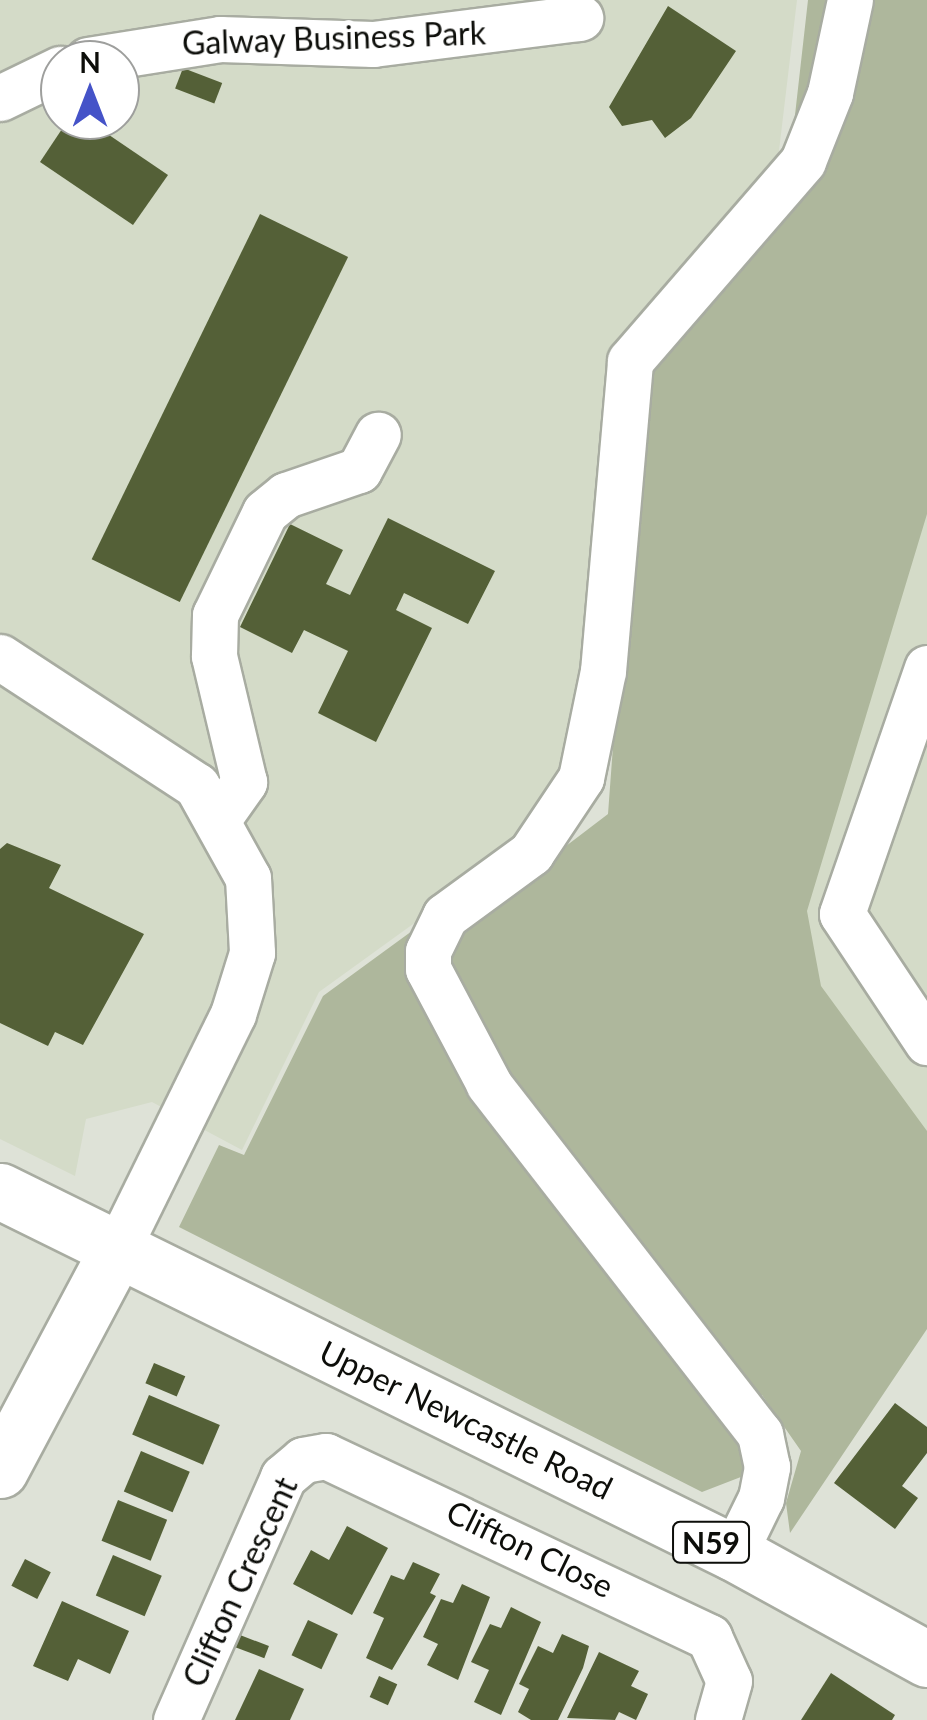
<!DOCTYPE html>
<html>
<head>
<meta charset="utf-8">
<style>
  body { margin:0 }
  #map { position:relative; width:927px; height:1720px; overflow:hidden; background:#dee2d7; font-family:Lato,sans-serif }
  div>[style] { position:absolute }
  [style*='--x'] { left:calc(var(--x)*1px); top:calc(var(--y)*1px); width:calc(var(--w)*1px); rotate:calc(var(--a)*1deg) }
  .built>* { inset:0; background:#d4dbc8 }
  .green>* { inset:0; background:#aeb79c }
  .building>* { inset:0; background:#546037; transform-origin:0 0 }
  .roads { filter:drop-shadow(2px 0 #a8aca1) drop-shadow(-2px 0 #a8aca1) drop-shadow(0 2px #a8aca1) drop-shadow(0 -2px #a8aca1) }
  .minor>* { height:45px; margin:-22.5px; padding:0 22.5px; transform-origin:22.5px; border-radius:22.5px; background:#fff }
  .major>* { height:55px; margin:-27.5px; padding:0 27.5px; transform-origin:27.5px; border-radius:27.5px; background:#fff }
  span { translate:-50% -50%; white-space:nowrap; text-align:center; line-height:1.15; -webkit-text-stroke:10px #fff; paint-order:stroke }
  .shield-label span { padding:2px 8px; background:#fff; border:2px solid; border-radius:8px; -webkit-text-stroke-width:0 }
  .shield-label { font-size:30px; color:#0d0e0a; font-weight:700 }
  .street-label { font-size:32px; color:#0d0e0a }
  .north { position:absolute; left:40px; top:40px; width:100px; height:100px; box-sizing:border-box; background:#fff; border:2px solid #9e9f9d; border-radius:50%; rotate:0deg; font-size:28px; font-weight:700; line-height:40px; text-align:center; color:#0d0e0a }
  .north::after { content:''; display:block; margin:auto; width:35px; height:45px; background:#4553c8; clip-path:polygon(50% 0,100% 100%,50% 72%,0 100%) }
</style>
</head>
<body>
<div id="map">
  <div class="built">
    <i style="clip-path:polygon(evenodd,0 0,797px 0,778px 159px,607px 354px,587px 723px,514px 851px,319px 992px,242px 1150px,152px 1102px,86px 1119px,75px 1176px,0 1139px,0 0,60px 60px,120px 60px,120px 120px,60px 120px,60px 60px)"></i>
    <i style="clip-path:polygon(927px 487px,927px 1152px,828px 1032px,789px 923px)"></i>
  </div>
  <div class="green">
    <i style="clip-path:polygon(808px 0,927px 0,927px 514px,807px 911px,821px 986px,927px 1131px,927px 1329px,790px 1533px,786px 1503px,801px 1451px,762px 1395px,734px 1418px,746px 1475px,702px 1492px,179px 1227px,219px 1145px,244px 1155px,323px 996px,412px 931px,453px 932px,608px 814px,640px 381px,783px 221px)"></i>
  </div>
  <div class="building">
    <i style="clip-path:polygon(668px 6px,736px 51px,691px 118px,665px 138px,652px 120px,622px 126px,609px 107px)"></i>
    <i style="left:183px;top:68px;width:42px;height:22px;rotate:21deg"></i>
    <i style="clip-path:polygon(68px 120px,87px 120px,168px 175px,133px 225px,40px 162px)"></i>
    <i style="left:260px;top:214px;width:98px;height:384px;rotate:26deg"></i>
    <i style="clip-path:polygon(388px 518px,495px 571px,468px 624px,404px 593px,396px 610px,432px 628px,376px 742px,318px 713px,348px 651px,304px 630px,292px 653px,240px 627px,290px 524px,343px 550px,326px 584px,350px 595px)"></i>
    <i style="clip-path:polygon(7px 843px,61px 865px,49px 888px,144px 934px,83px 1045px,55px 1032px,48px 1046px,0 1023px,0 849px)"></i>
    <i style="left:154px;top:1363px;width:34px;height:22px;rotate:23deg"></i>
    <i style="left:149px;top:1395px;width:77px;height:43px;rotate:23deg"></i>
    <i style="clip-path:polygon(895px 1403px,927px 1427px,927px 1453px,902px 1486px,918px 1498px,895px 1529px,834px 1483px)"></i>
    <i style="left:141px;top:1451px;width:53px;height:44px;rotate:23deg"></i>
    <i style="left:118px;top:1500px;width:53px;height:44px;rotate:22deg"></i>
    <i style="clip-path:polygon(347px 1526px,388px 1548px,352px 1615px,293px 1584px,311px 1550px,329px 1560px)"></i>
    <i style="left:113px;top:1555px;width:53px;height:44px;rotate:23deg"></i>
    <i style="left:25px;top:1559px;width:29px;height:30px;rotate:27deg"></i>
    <i style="clip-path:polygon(413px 1562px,440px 1574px,430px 1593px,436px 1596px,392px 1670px,366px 1658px,384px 1618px,373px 1613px,391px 1575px,404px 1580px)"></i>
    <i style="clip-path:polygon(462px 1584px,490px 1597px,458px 1680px,427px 1665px,438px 1644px,423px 1637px,441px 1599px,453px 1603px)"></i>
    <i style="clip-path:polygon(62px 1601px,129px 1631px,110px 1674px,78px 1659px,68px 1681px,33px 1666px)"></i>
    <i style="clip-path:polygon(511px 1607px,541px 1622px,501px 1715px,474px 1702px,489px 1670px,471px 1662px,490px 1624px,501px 1628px)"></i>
    <i style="left:308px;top:1620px;width:33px;height:39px;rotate:25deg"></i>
    <i style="clip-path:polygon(562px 1634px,589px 1646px,583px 1668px,558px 1720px,531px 1720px,518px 1712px,529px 1689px,519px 1684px,538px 1646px,553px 1653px)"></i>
    <i style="left:240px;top:1635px;width:31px;height:13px;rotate:21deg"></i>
    <i style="clip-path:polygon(599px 1652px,639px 1671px,631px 1686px,648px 1694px,636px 1720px,619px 1712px,615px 1720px,567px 1718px)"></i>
    <i style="clip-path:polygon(259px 1669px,304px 1689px,290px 1720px,235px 1720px)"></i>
    <i style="clip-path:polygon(831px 1673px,895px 1715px,892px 1720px,801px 1720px)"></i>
    <i style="left:379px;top:1676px;width:20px;height:23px;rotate:24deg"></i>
  </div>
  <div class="roads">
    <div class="minor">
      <i style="--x:88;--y:60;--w:134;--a:-9"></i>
      <i style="--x:220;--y:39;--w:153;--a:1.9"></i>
      <i style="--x:373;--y:44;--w:209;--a:-7.2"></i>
      <i style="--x:0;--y:98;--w:67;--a:-25.8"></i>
      <i style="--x:0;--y:657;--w:235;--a:33.2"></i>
      <i style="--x:197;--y:786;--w:105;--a:61"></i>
      <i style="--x:248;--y:878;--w:75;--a:86.9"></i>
      <i style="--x:252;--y:953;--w:64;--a:107.3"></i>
      <i style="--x:233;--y:1014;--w:263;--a:116.2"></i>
      <i style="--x:927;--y:668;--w:260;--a:109.1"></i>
      <i style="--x:842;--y:914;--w:154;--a:56.4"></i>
      <i style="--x:220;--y:816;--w:42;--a:-54.8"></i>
      <i style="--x:244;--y:782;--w:130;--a:-103.4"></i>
      <i style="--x:214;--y:656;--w:41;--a:-88.6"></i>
      <i style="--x:215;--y:615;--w:114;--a:-64.1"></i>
      <i style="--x:265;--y:512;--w:27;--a:-39"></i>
      <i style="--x:286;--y:495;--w:77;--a:-18.9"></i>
      <i style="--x:359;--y:470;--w:40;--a:-62"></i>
      <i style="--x:734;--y:1553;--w:61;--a:-63.9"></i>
      <i style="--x:761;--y:1498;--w:32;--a:-79"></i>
      <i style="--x:767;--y:1467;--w:34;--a:-102"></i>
      <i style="--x:760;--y:1434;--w:443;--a:-127.8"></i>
      <i style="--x:489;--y:1084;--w:130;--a:-117.9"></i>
      <i style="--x:428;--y:969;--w:18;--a:-90"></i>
      <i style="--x:428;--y:951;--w:39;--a:-64"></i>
      <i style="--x:445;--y:916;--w:107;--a:-36.2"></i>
      <i style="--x:531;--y:853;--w:90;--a:-56.3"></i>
      <i style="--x:581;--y:778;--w:109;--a:-78.4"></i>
      <i style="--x:603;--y:671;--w:311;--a:-85"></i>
      <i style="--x:630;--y:361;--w:264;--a:-49.1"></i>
      <i style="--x:803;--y:161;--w:73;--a:-68.3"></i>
      <i style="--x:830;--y:93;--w:95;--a:-77.9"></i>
      <i style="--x:176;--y:1720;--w:266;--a:-66.2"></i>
      <i style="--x:283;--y:1477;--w:26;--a:-40"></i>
      <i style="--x:303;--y:1460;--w:23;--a:-10"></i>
      <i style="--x:326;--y:1456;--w:424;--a:25.3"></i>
      <i style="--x:709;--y:1637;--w:48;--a:65.6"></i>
      <i style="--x:729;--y:1681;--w:41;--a:105.8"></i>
    </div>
    <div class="major">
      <i style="--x:0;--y:1191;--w:818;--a:26.25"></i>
      <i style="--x:734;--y:1553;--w:220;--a:28.8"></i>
      <i style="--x:0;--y:1470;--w:249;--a:-62"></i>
    </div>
  </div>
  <div class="shield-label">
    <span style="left:711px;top:1542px">N59</span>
  </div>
  <div class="street-label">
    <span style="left:334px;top:38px;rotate:-2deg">Galway Business Park</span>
    <span style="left:466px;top:1420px;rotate:26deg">Upper Newcastle Road</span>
    <span style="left:530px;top:1549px;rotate:26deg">Clifton Close</span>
    <span style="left:240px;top:1582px;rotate:-65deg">Clifton Crescent</span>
  </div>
  <div class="north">N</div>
</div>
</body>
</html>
